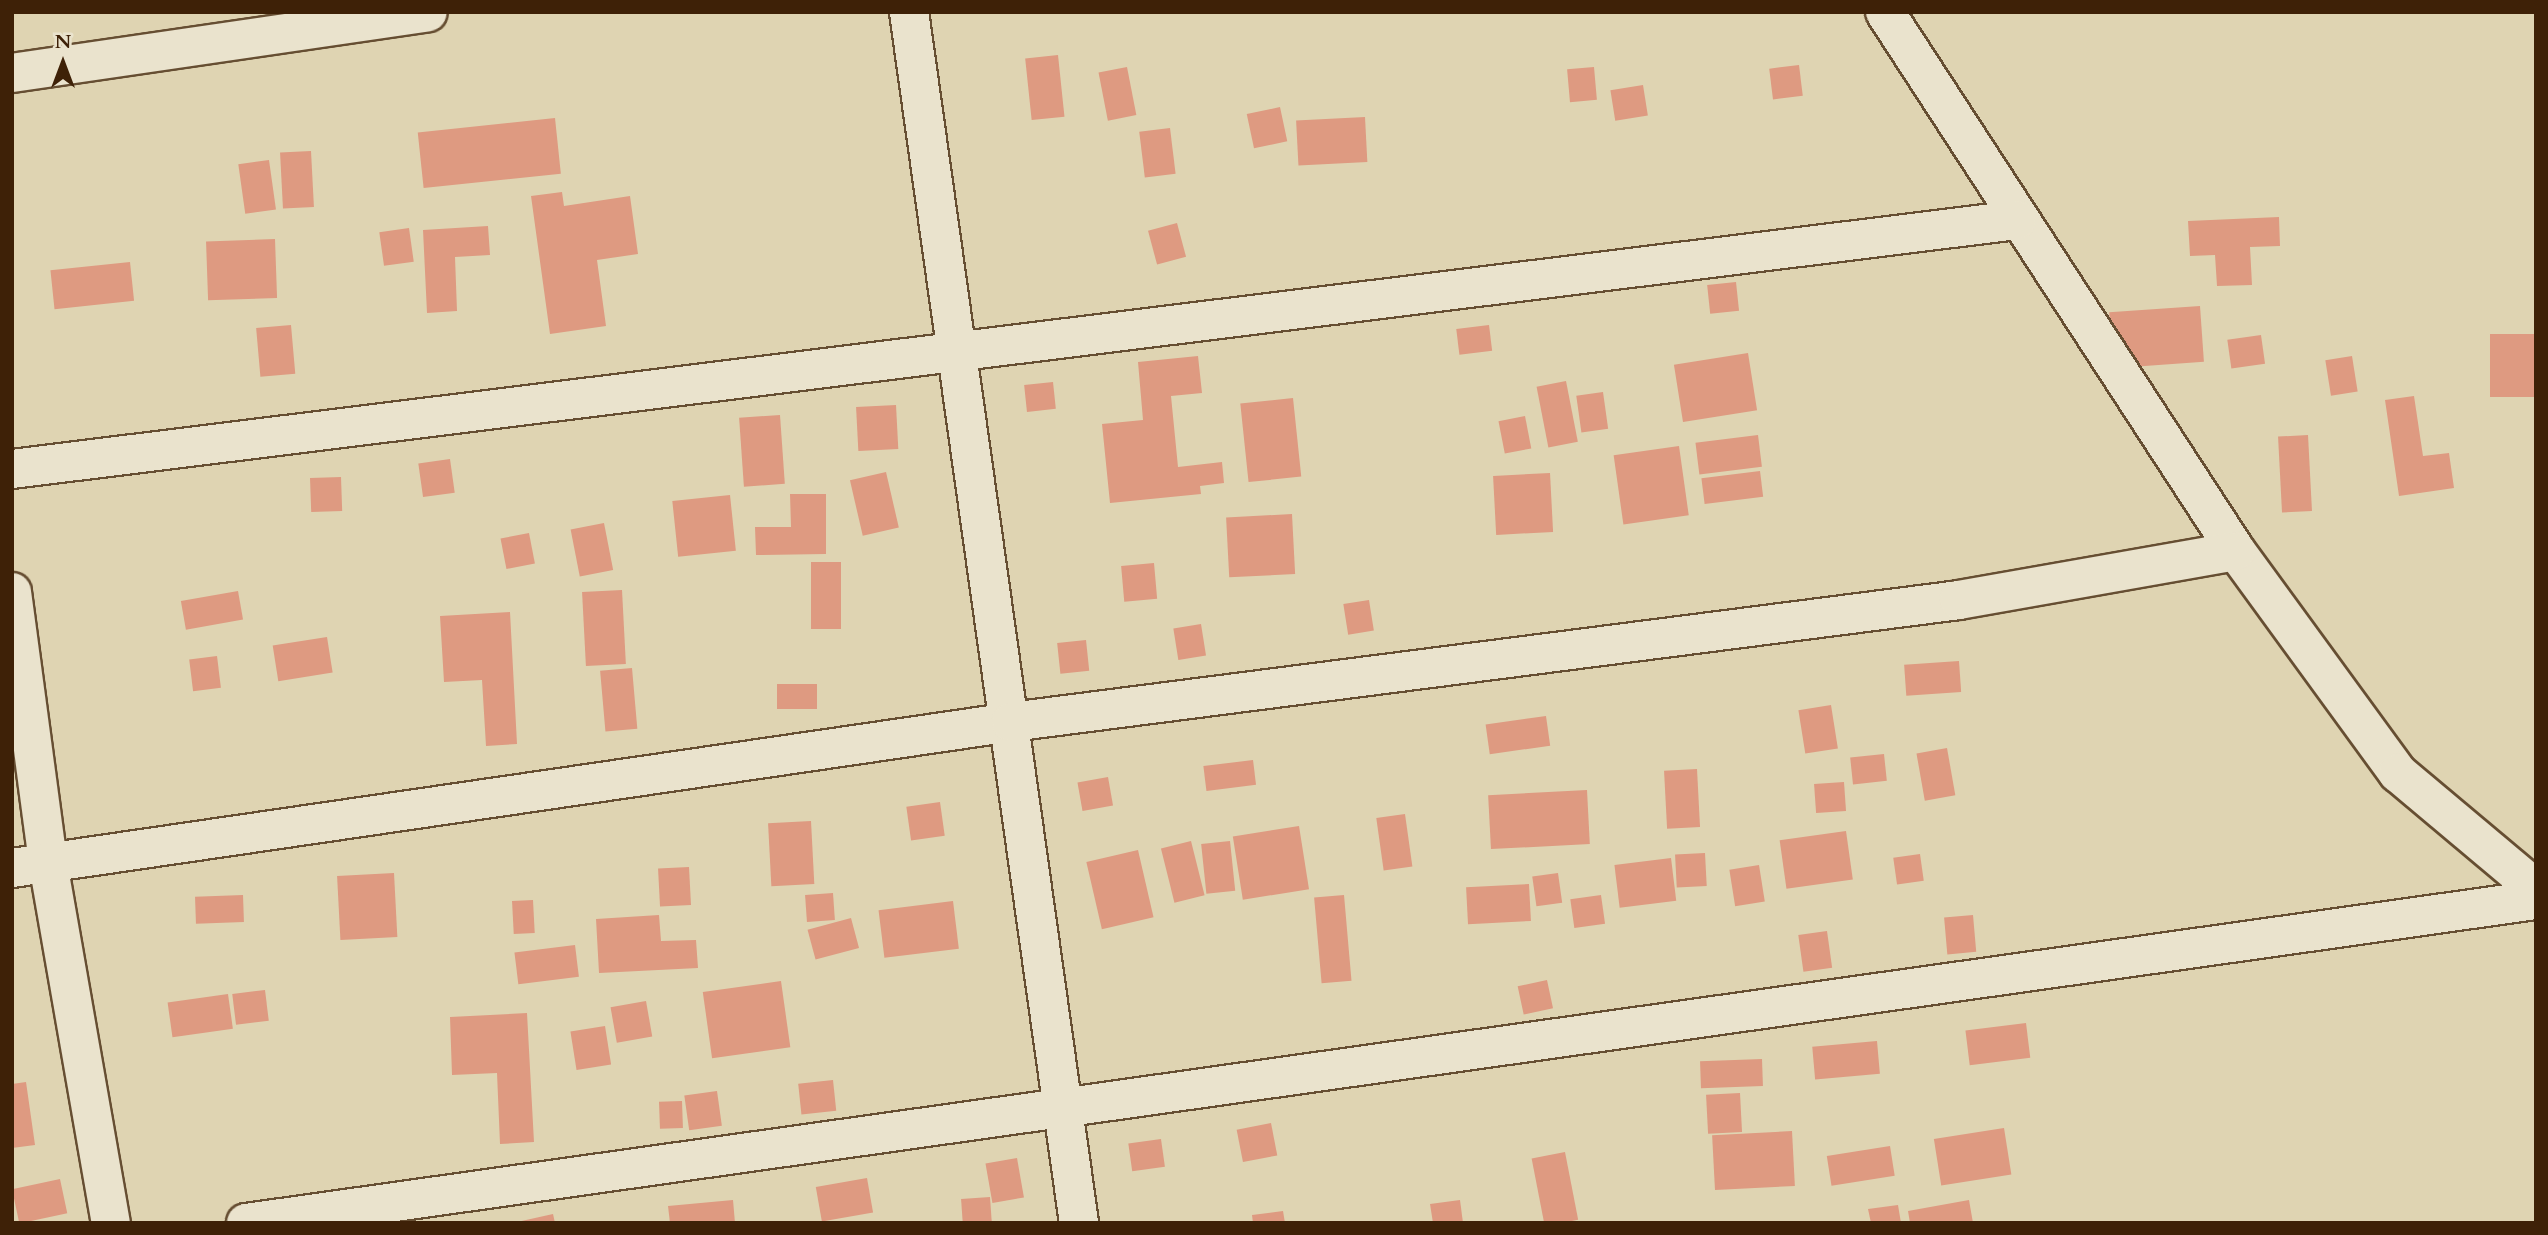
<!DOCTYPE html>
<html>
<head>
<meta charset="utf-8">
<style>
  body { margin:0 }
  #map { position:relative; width:2548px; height:1235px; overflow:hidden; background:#dfd4b2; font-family:Cardo,serif }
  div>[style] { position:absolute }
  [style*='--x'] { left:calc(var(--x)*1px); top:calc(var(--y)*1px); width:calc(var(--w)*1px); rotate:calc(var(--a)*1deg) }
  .building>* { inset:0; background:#de9a81; transform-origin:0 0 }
  .roads { filter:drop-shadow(2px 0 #664e32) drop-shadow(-2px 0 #664e32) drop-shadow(0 2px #664e32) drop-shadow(0 -2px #664e32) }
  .minor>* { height:38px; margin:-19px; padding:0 19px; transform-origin:19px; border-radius:19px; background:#eae3cd }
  span { translate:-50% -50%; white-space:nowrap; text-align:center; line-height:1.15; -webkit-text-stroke:5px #eae3cd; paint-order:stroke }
  .frame { position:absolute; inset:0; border:14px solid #3e2107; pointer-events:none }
  .north { position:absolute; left:28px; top:28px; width:70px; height:70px; -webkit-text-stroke:5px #eae3cd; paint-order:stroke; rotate:0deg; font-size:19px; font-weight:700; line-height:28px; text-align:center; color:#3e2107 }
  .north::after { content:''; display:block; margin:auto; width:24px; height:32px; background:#3e2107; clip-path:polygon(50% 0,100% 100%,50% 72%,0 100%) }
</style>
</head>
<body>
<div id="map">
  <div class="building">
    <i style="left:1058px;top:55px;width:62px;height:33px;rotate:84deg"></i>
    <i style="left:1799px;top:65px;width:31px;height:30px;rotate:83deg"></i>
    <i style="left:1127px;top:67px;width:49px;height:29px;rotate:79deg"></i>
    <i style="left:1594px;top:67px;width:33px;height:27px;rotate:85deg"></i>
    <i style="left:1643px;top:85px;width:31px;height:33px;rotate:81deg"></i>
    <i style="left:1280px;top:107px;width:35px;height:34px;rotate:78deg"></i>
    <i style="left:1365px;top:117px;width:45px;height:69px;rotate:87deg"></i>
    <i style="left:555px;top:118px;width:56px;height:138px;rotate:84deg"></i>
    <i style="left:1170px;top:128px;width:46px;height:31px;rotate:83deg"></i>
    <i style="left:311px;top:151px;width:56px;height:31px;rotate:87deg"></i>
    <i style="left:269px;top:160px;width:50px;height:31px;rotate:82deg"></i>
    <i style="clip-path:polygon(562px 192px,564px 206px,630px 196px,638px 254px,597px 260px,606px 326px,550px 334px,531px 196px)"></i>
    <i style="clip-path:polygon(2279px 217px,2280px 246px,2250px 247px,2252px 285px,2217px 286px,2215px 255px,2190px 256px,2188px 221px)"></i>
    <i style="left:1177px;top:223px;width:35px;height:30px;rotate:75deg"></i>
    <i style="clip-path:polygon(488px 226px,490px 255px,455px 257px,457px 311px,427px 313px,423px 230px)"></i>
    <i style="left:409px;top:228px;width:34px;height:30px;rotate:82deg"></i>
    <i style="left:275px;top:239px;width:59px;height:69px;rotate:88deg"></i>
    <i style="left:130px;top:262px;width:39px;height:80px;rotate:84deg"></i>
    <i style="left:1736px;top:282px;width:29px;height:29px;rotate:84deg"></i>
    <i style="left:2200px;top:306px;width:56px;height:91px;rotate:86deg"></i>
    <i style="left:291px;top:325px;width:49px;height:35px;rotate:85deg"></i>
    <i style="left:1489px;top:325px;width:26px;height:33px;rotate:83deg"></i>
    <i style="left:2536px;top:334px;width:63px;height:46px;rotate:90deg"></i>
    <i style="left:2261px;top:335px;width:29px;height:34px;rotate:82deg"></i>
    <i style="left:1748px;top:353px;width:58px;height:75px;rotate:81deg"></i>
    <i style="clip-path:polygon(1198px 356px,1202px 393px,1171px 396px,1178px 467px,1222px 462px,1224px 483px,1200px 486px,1201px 494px,1110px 503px,1102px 424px,1143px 420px,1138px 362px)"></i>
    <i style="left:2352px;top:356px;width:36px;height:27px;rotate:81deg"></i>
    <i style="left:1566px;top:381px;width:62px;height:30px;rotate:79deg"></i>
    <i style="left:1053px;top:382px;width:27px;height:29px;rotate:84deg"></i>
    <i style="left:1603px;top:392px;width:37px;height:27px;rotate:82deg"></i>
    <i style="clip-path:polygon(2414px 396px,2423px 456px,2449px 453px,2454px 488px,2399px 496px,2385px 400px)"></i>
    <i style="left:1293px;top:398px;width:79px;height:53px;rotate:84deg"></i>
    <i style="left:896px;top:405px;width:44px;height:40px;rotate:87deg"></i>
    <i style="left:780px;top:415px;width:69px;height:41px;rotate:86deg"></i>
    <i style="left:1525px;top:416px;width:33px;height:27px;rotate:79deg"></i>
    <i style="left:1758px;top:435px;width:32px;height:63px;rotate:83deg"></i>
    <i style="left:2308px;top:435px;width:76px;height:30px;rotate:87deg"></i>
    <i style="left:1679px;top:446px;width:70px;height:66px;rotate:82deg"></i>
    <i style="left:450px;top:459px;width:34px;height:32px;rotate:82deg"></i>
    <i style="left:1760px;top:471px;width:26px;height:59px;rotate:83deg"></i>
    <i style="left:886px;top:472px;width:57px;height:37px;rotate:77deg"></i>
    <i style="left:1550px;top:473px;width:59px;height:57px;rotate:87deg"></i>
    <i style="left:341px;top:477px;width:34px;height:31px;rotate:88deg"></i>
    <i style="clip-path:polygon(790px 494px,826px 494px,826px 554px,756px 555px,755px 527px,791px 527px)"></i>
    <i style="left:730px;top:495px;width:56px;height:58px;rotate:84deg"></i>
    <i style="left:1292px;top:514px;width:60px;height:66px;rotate:87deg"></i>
    <i style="left:604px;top:523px;width:48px;height:34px;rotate:79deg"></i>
    <i style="left:529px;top:533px;width:31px;height:29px;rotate:79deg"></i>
    <i style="left:811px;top:562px;width:30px;height:67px"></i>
    <i style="left:1154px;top:563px;width:36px;height:33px;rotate:85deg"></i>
    <i style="left:622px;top:590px;width:74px;height:40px;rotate:87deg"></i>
    <i style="left:238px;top:591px;width:29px;height:58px;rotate:80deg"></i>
    <i style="left:1369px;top:600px;width:31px;height:26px;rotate:81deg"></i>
    <i style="clip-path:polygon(510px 612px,517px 744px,486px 746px,482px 680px,444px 682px,440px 616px)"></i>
    <i style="left:1201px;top:624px;width:32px;height:28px;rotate:81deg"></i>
    <i style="left:327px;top:637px;width:36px;height:55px;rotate:81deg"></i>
    <i style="left:1086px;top:640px;width:31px;height:29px;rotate:84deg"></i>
    <i style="left:217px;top:656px;width:32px;height:28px;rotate:83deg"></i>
    <i style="left:1959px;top:661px;width:31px;height:55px;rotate:86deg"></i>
    <i style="left:632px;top:668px;width:61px;height:32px;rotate:85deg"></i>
    <i style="left:777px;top:684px;width:40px;height:25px"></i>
    <i style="left:1831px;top:705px;width:44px;height:33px;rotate:81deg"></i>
    <i style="left:1546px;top:716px;width:30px;height:61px;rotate:82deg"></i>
    <i style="left:1947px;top:748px;width:48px;height:31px;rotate:80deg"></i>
    <i style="left:1884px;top:754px;width:27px;height:34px;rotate:84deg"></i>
    <i style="left:1253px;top:760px;width:25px;height:50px;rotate:83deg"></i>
    <i style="left:1697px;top:769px;width:58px;height:33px;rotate:87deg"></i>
    <i style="left:1108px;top:777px;width:29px;height:31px;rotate:80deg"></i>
    <i style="left:1844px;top:782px;width:29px;height:30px;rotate:86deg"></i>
    <i style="left:1587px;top:790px;width:54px;height:99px;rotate:87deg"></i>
    <i style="left:940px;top:802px;width:34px;height:34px;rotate:82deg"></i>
    <i style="left:1405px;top:814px;width:53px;height:29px;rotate:82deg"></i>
    <i style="left:811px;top:821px;width:63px;height:43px;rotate:87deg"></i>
    <i style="left:1299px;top:826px;width:64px;height:67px;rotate:81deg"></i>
    <i style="left:1846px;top:831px;width:49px;height:67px;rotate:82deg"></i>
    <i style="left:1191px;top:841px;width:56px;height:31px;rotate:76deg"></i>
    <i style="left:1230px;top:841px;width:50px;height:29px;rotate:84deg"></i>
    <i style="left:1138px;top:850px;width:69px;height:53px;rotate:77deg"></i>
    <i style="left:1705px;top:853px;width:33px;height:30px;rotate:87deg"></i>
    <i style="left:1920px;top:854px;width:27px;height:27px;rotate:82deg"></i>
    <i style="left:1671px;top:858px;width:43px;height:57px;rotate:83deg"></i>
    <i style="left:1759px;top:865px;width:37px;height:30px;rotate:81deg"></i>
    <i style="left:689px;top:867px;width:38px;height:31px;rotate:87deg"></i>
    <i style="left:394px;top:873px;width:64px;height:57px;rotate:87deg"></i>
    <i style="left:1558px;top:873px;width:30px;height:26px;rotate:82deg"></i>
    <i style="left:1529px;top:884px;width:37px;height:63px;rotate:87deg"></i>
    <i style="left:833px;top:893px;width:27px;height:28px;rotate:86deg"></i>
    <i style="left:243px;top:895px;width:27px;height:48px;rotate:88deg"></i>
    <i style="left:1344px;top:895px;width:86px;height:30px;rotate:85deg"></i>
    <i style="left:1601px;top:895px;width:29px;height:31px;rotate:82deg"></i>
    <i style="left:533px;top:900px;width:33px;height:21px;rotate:87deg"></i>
    <i style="left:953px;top:901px;width:48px;height:75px;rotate:83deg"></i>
    <i style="clip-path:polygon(659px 915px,661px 941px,696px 940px,698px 968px,599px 973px,596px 919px)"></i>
    <i style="left:1973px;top:915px;width:37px;height:29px;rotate:85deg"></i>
    <i style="left:851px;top:918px;width:31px;height:45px;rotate:75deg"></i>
    <i style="left:1827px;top:931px;width:37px;height:29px;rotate:82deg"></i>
    <i style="left:575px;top:945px;width:32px;height:61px;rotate:83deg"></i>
    <i style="left:1547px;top:980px;width:29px;height:30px;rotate:78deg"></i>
    <i style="left:781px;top:981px;width:67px;height:79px;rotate:82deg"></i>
    <i style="left:265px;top:990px;width:31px;height:33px;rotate:83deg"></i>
    <i style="left:228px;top:994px;width:35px;height:61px;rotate:82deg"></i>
    <i style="left:646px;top:1001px;width:36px;height:36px;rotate:80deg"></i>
    <i style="clip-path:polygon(527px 1013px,534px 1142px,500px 1144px,497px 1073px,452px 1075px,450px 1017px)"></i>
    <i style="left:2026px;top:1023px;width:35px;height:61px;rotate:83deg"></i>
    <i style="left:605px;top:1026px;width:39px;height:35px;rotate:81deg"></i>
    <i style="left:1877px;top:1041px;width:33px;height:65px;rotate:85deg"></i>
    <i style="left:1762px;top:1059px;width:27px;height:62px;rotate:88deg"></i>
    <i style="left:833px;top:1080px;width:31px;height:35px;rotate:84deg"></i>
    <i style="clip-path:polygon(26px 1082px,35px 1145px,12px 1148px,12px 1084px)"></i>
    <i style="left:717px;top:1091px;width:35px;height:33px;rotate:82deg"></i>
    <i style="left:1740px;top:1093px;width:39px;height:34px;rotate:87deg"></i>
    <i style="left:682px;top:1101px;width:27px;height:23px;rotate:88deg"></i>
    <i style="left:1271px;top:1123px;width:33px;height:35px;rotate:79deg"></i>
    <i style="left:2004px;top:1128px;width:47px;height:71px;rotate:81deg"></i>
    <i style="left:1792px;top:1131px;width:55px;height:80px;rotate:87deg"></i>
    <i style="left:1161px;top:1139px;width:28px;height:33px;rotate:82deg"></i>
    <i style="left:1890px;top:1146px;width:30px;height:64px;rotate:81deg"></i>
    <i style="left:1565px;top:1152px;width:69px;height:34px;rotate:79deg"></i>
    <i style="left:1017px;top:1158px;width:40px;height:32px;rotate:80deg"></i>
    <i style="left:867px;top:1178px;width:35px;height:52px;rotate:80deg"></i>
    <i style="left:60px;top:1179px;width:35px;height:49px;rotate:78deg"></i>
    <i style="left:990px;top:1197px;width:26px;height:29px;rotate:86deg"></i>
    <i style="clip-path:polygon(733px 1200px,735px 1223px,670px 1223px,668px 1206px)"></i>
    <i style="clip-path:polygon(1460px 1200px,1463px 1223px,1433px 1223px,1430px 1204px)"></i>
    <i style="clip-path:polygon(1969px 1200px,1973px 1223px,1910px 1223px,1908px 1211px)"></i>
    <i style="clip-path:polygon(1898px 1205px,1901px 1223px,1871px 1223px,1868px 1209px)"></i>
    <i style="clip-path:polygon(1283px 1211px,1285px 1223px,1253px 1223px,1252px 1215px)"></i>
    <i style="clip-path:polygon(553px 1214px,555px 1223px,517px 1223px,517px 1222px)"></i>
  </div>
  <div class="roads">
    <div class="minor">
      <i style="--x:909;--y:12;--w:1223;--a:82.01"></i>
      <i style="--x:1885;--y:12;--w:643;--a:56.93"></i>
      <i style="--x:2236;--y:551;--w:275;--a:53.9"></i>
      <i style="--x:2398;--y:773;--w:180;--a:40"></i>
      <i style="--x:12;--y:73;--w:420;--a:-8.3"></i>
      <i style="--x:12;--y:469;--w:2020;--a:-7.08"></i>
      <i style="--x:12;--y:592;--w:273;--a:82.4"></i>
      <i style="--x:48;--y:863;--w:365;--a:80.1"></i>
      <i style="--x:12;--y:868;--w:1010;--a:-8.31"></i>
      <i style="--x:1011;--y:722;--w:956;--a:-7.33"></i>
      <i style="--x:1959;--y:600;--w:281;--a:-10"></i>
      <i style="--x:246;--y:1223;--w:2313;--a:-8.03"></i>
    </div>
  </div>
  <div class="frame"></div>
  <div class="north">N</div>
</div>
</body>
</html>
